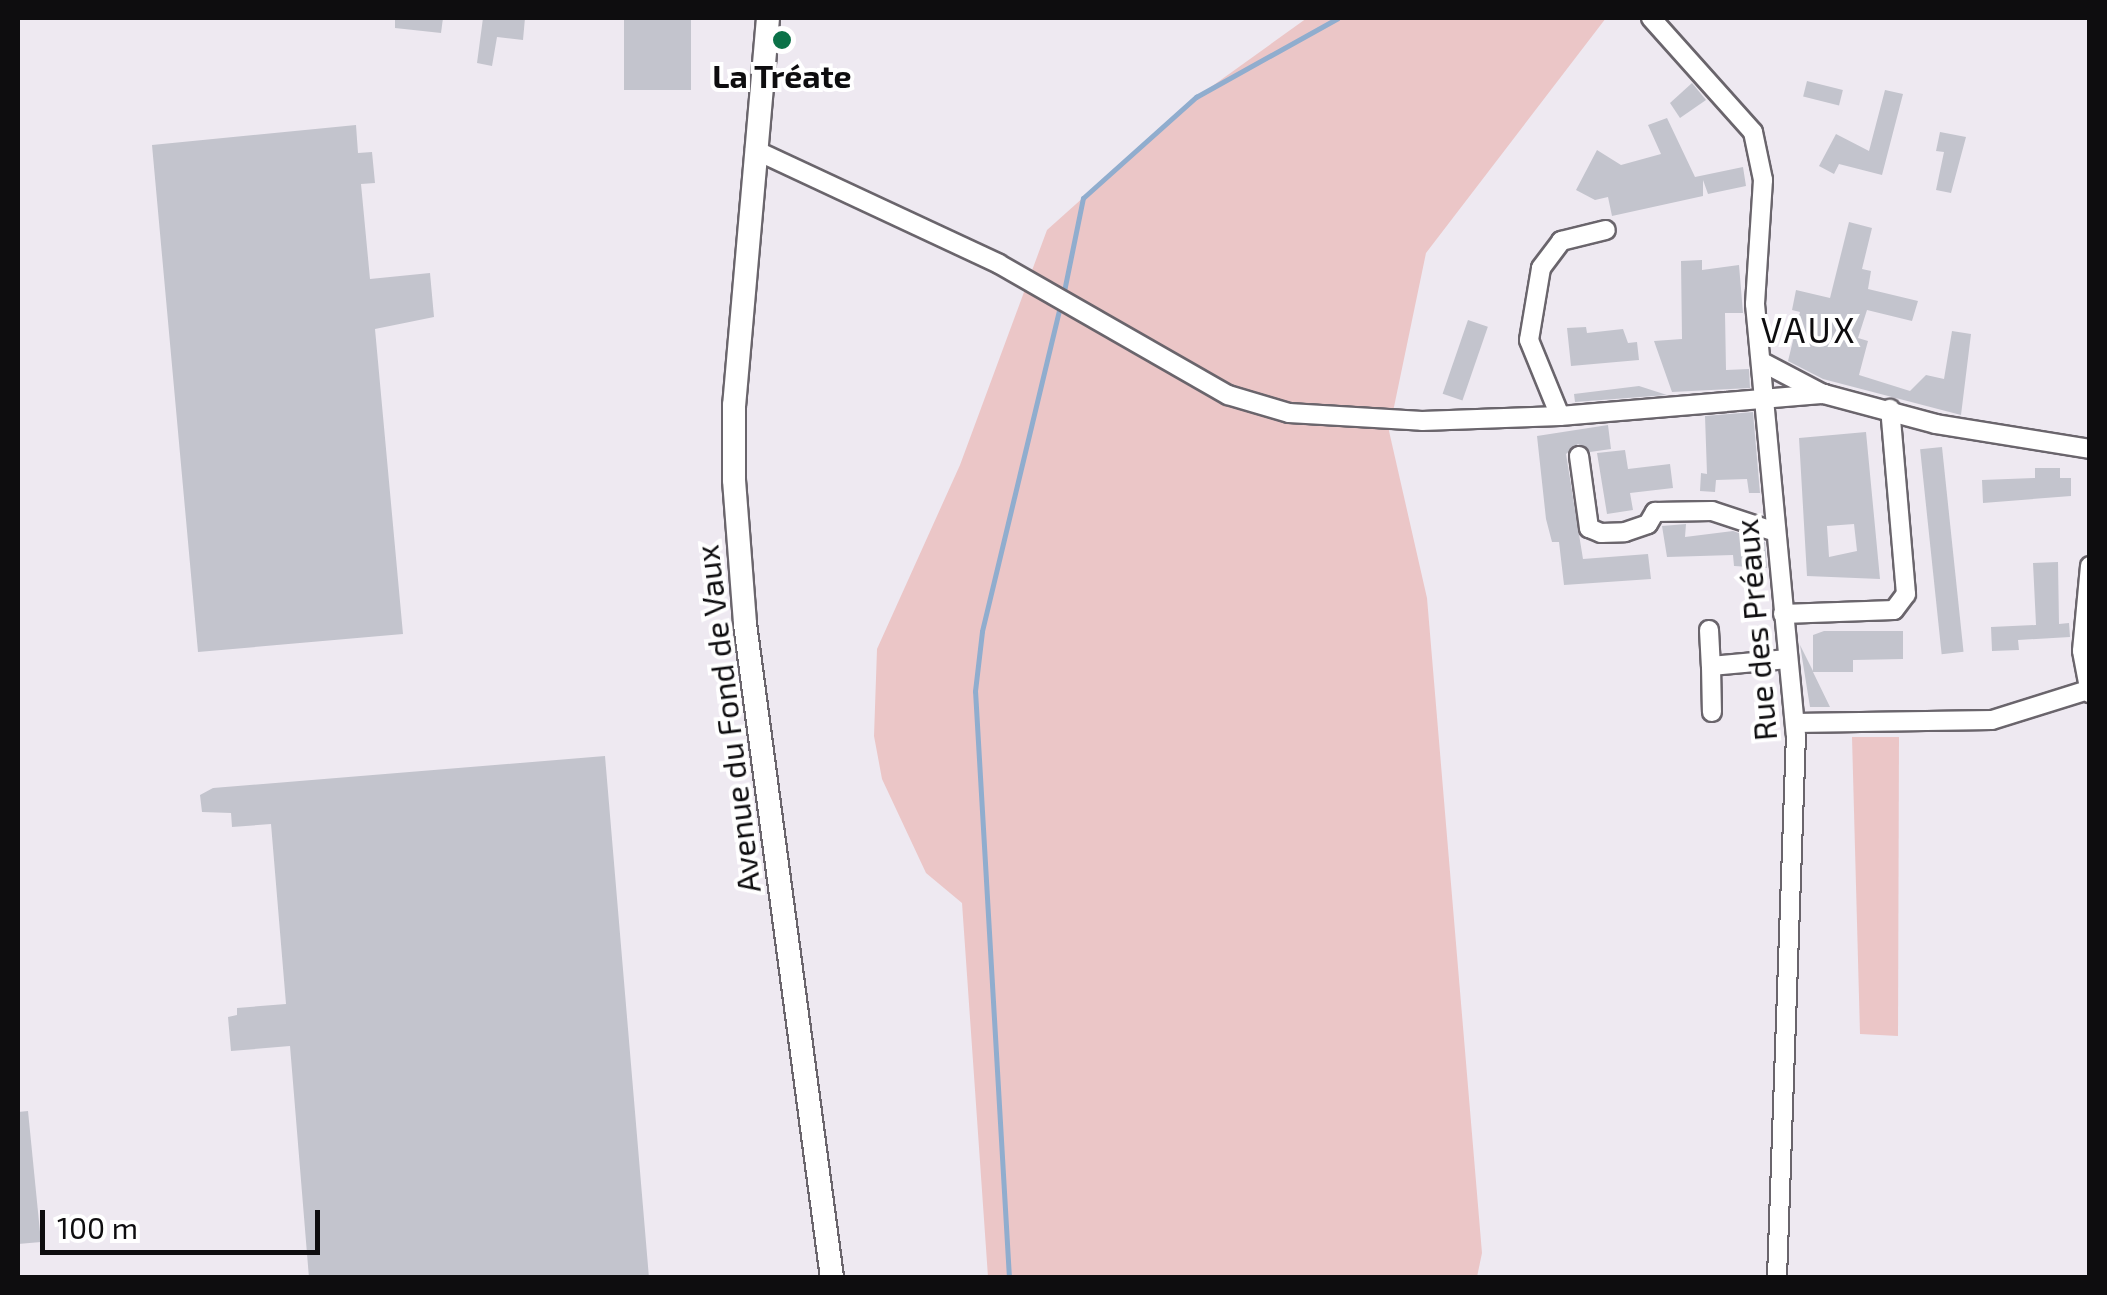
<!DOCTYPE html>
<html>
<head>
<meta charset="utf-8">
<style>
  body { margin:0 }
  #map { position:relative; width:2107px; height:1295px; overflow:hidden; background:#eee9f1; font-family:"Exo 2",sans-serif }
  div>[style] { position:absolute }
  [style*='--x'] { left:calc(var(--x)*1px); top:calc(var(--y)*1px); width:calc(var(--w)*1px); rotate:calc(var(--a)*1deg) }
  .green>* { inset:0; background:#ebc6c7 }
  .stream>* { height:5px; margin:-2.5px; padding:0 2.5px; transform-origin:2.5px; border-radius:2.5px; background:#90adce }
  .building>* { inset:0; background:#c3c4cd; transform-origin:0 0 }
  .roads { filter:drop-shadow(2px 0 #6a656c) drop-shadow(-2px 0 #6a656c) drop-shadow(0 2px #6a656c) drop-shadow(0 -2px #6a656c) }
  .minor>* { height:18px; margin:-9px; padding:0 9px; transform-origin:9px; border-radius:9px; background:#fff }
  .tertiary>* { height:22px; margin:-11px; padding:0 11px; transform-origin:11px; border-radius:11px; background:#fff }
  .dots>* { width:28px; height:28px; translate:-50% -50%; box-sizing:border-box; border:5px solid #fff; border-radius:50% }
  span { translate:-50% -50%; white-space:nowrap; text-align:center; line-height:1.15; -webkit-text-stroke:8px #fff; paint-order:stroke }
  .poi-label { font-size:32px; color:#0e0d0f; font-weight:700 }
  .street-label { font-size:32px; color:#0e0d0f }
  .neighbourhood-label { font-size:35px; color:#0e0d0f; letter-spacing:2.5px }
  .frame { position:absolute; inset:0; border:20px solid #0e0d0f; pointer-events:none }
  .scale { position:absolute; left:40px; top:1210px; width:280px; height:45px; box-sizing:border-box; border:5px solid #0e0d0f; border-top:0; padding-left:12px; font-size:30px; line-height:35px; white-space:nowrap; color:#0e0d0f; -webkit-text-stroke:8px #fff; paint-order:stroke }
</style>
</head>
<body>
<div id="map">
  <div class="green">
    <i style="clip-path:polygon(1307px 18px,1606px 18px,1426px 253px,1389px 431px,1427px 598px,1482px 1253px,1477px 1277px,988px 1277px,962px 903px,926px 873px,882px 779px,874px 736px,877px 649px,960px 465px,1047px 230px,1190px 102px)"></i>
    <i style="clip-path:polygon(1852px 737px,1899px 737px,1898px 1036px,1860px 1034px)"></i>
  </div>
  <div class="stream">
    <i style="--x:1063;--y:296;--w:100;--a:-78.5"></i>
    <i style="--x:1083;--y:198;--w:152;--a:-41.8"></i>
    <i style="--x:1196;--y:97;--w:162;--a:-29.1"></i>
    <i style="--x:1009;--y:1278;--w:588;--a:-93.31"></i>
    <i style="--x:975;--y:691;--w:60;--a:-83.3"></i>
    <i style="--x:982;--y:631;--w:334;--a:-76.5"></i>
  </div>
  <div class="building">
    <i style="clip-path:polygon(395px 18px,443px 18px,441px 33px,395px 28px)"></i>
    <i style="clip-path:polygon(483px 18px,525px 18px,523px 40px,497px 37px,492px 66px,477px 63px)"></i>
    <i style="left:624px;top:18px;width:67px;height:72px"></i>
    <i style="left:1807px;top:81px;width:37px;height:16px;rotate:14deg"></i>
    <i style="clip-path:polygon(1692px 83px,1706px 100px,1680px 118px,1670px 103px)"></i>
    <i style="clip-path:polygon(1885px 90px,1903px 94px,1882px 175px,1839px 164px,1834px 174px,1819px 166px,1836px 134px,1869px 151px)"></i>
    <i style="clip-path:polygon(1667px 118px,1695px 177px,1743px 167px,1746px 186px,1708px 194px,1703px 180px,1703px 196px,1612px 216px,1608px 197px,1595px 200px,1576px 190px,1597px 150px,1621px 165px,1661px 154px,1648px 125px)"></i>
    <i style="clip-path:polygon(356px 125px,358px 153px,372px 152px,375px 183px,361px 184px,370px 279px,430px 273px,434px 317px,375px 329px,403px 634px,198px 652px,152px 145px)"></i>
    <i style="clip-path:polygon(1940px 132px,1966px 137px,1951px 193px,1936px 190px,1944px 152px,1936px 151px)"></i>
    <i style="clip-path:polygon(1849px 222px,1872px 228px,1862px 269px,1871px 271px,1868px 289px,1918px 301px,1912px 321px,1867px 310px,1858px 338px,1868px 341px,1859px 375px,1910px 391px,1926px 375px,1944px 379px,1952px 331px,1971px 334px,1961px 415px,1823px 379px,1788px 361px,1800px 312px,1792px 310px,1796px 290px,1830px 298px)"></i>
    <i style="clip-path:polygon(1702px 260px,1702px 270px,1739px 265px,1743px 313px,1725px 313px,1726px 370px,1749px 369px,1750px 388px,1672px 392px,1654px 341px,1682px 339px,1681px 261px)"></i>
    <i style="left:1468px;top:320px;width:21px;height:78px;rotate:19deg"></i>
    <i style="clip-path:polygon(1586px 327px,1587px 333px,1623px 329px,1628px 343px,1637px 342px,1639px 360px,1571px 366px,1567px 328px)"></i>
    <i style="clip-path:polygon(1639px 386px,1667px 395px,1575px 402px,1574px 394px)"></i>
    <i style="clip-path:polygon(1753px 412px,1760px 493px,1749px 493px,1747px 479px,1716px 480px,1715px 492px,1700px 491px,1701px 473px,1707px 474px,1705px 416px)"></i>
    <i style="clip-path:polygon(1608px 425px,1611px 449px,1590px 452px,1578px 444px,1566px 454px,1583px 559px,1648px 554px,1651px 579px,1564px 585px,1559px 542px,1552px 542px,1546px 519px,1537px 436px)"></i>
    <i style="clip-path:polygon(evenodd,1866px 432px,1880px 579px,1807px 576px,1799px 438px,1866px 432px,1854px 524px,1857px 551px,1829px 557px,1827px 526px,1854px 524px)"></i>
    <i style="left:1942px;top:447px;width:206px;height:22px;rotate:84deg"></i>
    <i style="clip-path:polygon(1625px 450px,1628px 469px,1670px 464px,1673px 488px,1630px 493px,1633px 510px,1607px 514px,1597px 453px)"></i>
    <i style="clip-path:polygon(2035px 468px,2060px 468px,2060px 478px,2071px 478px,2071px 496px,1983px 503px,1982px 480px,2035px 478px)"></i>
    <i style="clip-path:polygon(1686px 524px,1685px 537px,1733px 531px,1765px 542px,1767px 568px,1734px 566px,1733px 555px,1667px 557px,1662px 526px)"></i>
    <i style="clip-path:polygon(2058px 562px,2059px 624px,2069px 623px,2070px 637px,2018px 640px,2019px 650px,1992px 651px,1991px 627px,2036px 625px,2033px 563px)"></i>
    <i style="clip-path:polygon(1824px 631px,1903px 631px,1903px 659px,1853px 660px,1853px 672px,1813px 672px,1830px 707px,1810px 707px,1800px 645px,1813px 671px,1813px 635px)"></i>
    <i style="clip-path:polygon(605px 756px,649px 1278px,309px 1278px,290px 1046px,231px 1051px,228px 1017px,237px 1015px,237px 1008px,286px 1004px,271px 824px,232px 827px,231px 813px,202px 812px,200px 795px,213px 788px)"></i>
    <i style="clip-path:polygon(28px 1111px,41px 1242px,18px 1244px,18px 1112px)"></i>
  </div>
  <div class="roads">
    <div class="minor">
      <i style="--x:1651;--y:18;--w:153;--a:48.2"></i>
      <i style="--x:1753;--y:132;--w:49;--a:78.2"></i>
      <i style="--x:1763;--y:180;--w:124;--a:93.7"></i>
      <i style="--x:1755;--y:304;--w:432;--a:84.6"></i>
      <i style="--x:1796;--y:734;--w:544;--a:92"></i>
      <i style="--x:755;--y:150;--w:269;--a:25"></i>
      <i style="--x:999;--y:264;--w:264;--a:29.8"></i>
      <i style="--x:1228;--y:395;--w:64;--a:16.4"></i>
      <i style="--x:1289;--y:413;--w:133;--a:3.4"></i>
      <i style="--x:1422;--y:421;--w:138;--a:-2.1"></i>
      <i style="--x:1560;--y:416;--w:265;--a:-4.8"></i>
      <i style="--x:1824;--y:394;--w:116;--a:15"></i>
      <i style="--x:1936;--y:424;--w:156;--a:9.2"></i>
      <i style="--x:1762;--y:362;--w:69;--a:27.7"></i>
      <i style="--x:1560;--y:416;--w:82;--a:-112.2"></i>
      <i style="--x:1529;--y:340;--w:73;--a:-80.5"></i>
      <i style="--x:1541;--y:268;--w:34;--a:-53"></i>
      <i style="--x:1561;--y:241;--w:46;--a:-13.7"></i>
      <i style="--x:1579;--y:456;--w:73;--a:82.1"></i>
      <i style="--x:1589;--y:528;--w:13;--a:23"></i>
      <i style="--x:1601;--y:533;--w:24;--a:-2"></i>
      <i style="--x:1625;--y:532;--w:24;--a:-19"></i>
      <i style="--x:1648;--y:524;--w:14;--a:-60"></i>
      <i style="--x:1655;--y:512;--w:57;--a:-1"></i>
      <i style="--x:1712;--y:511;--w:67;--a:18.2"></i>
      <i style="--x:2090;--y:566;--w:85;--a:95.4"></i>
      <i style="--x:2082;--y:651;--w:43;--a:79.2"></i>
      <i style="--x:1783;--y:614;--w:111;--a:-2.1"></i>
      <i style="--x:1894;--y:610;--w:20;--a:-53"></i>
      <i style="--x:1906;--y:594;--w:186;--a:-94.9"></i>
      <i style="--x:1709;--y:630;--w:36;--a:87"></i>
      <i style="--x:1711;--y:666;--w:77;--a:-5.2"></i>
      <i style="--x:1711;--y:666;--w:46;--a:88.8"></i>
      <i style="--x:1795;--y:723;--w:197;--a:-0.9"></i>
      <i style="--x:1992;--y:720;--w:101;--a:-17.4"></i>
    </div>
    <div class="tertiary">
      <i style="--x:768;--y:18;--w:388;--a:95"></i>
      <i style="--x:734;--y:405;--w:75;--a:90"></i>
      <i style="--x:734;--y:480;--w:144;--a:85.6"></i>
      <i style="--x:745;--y:624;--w:660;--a:82.42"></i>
    </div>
  </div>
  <div class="dots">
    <i style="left:782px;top:40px;background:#0b7148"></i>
  </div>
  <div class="poi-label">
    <span style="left:782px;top:75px">La Tréate</span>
  </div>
  <div class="street-label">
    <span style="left:1755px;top:630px;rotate:-95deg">Rue des Préaux</span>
    <span style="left:727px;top:719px;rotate:-97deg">Avenue du Fond de Vaux</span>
  </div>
  <div class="neighbourhood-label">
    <span style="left:1809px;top:329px">VAUX</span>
  </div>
  <div class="frame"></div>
  <div class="scale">100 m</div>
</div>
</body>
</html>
